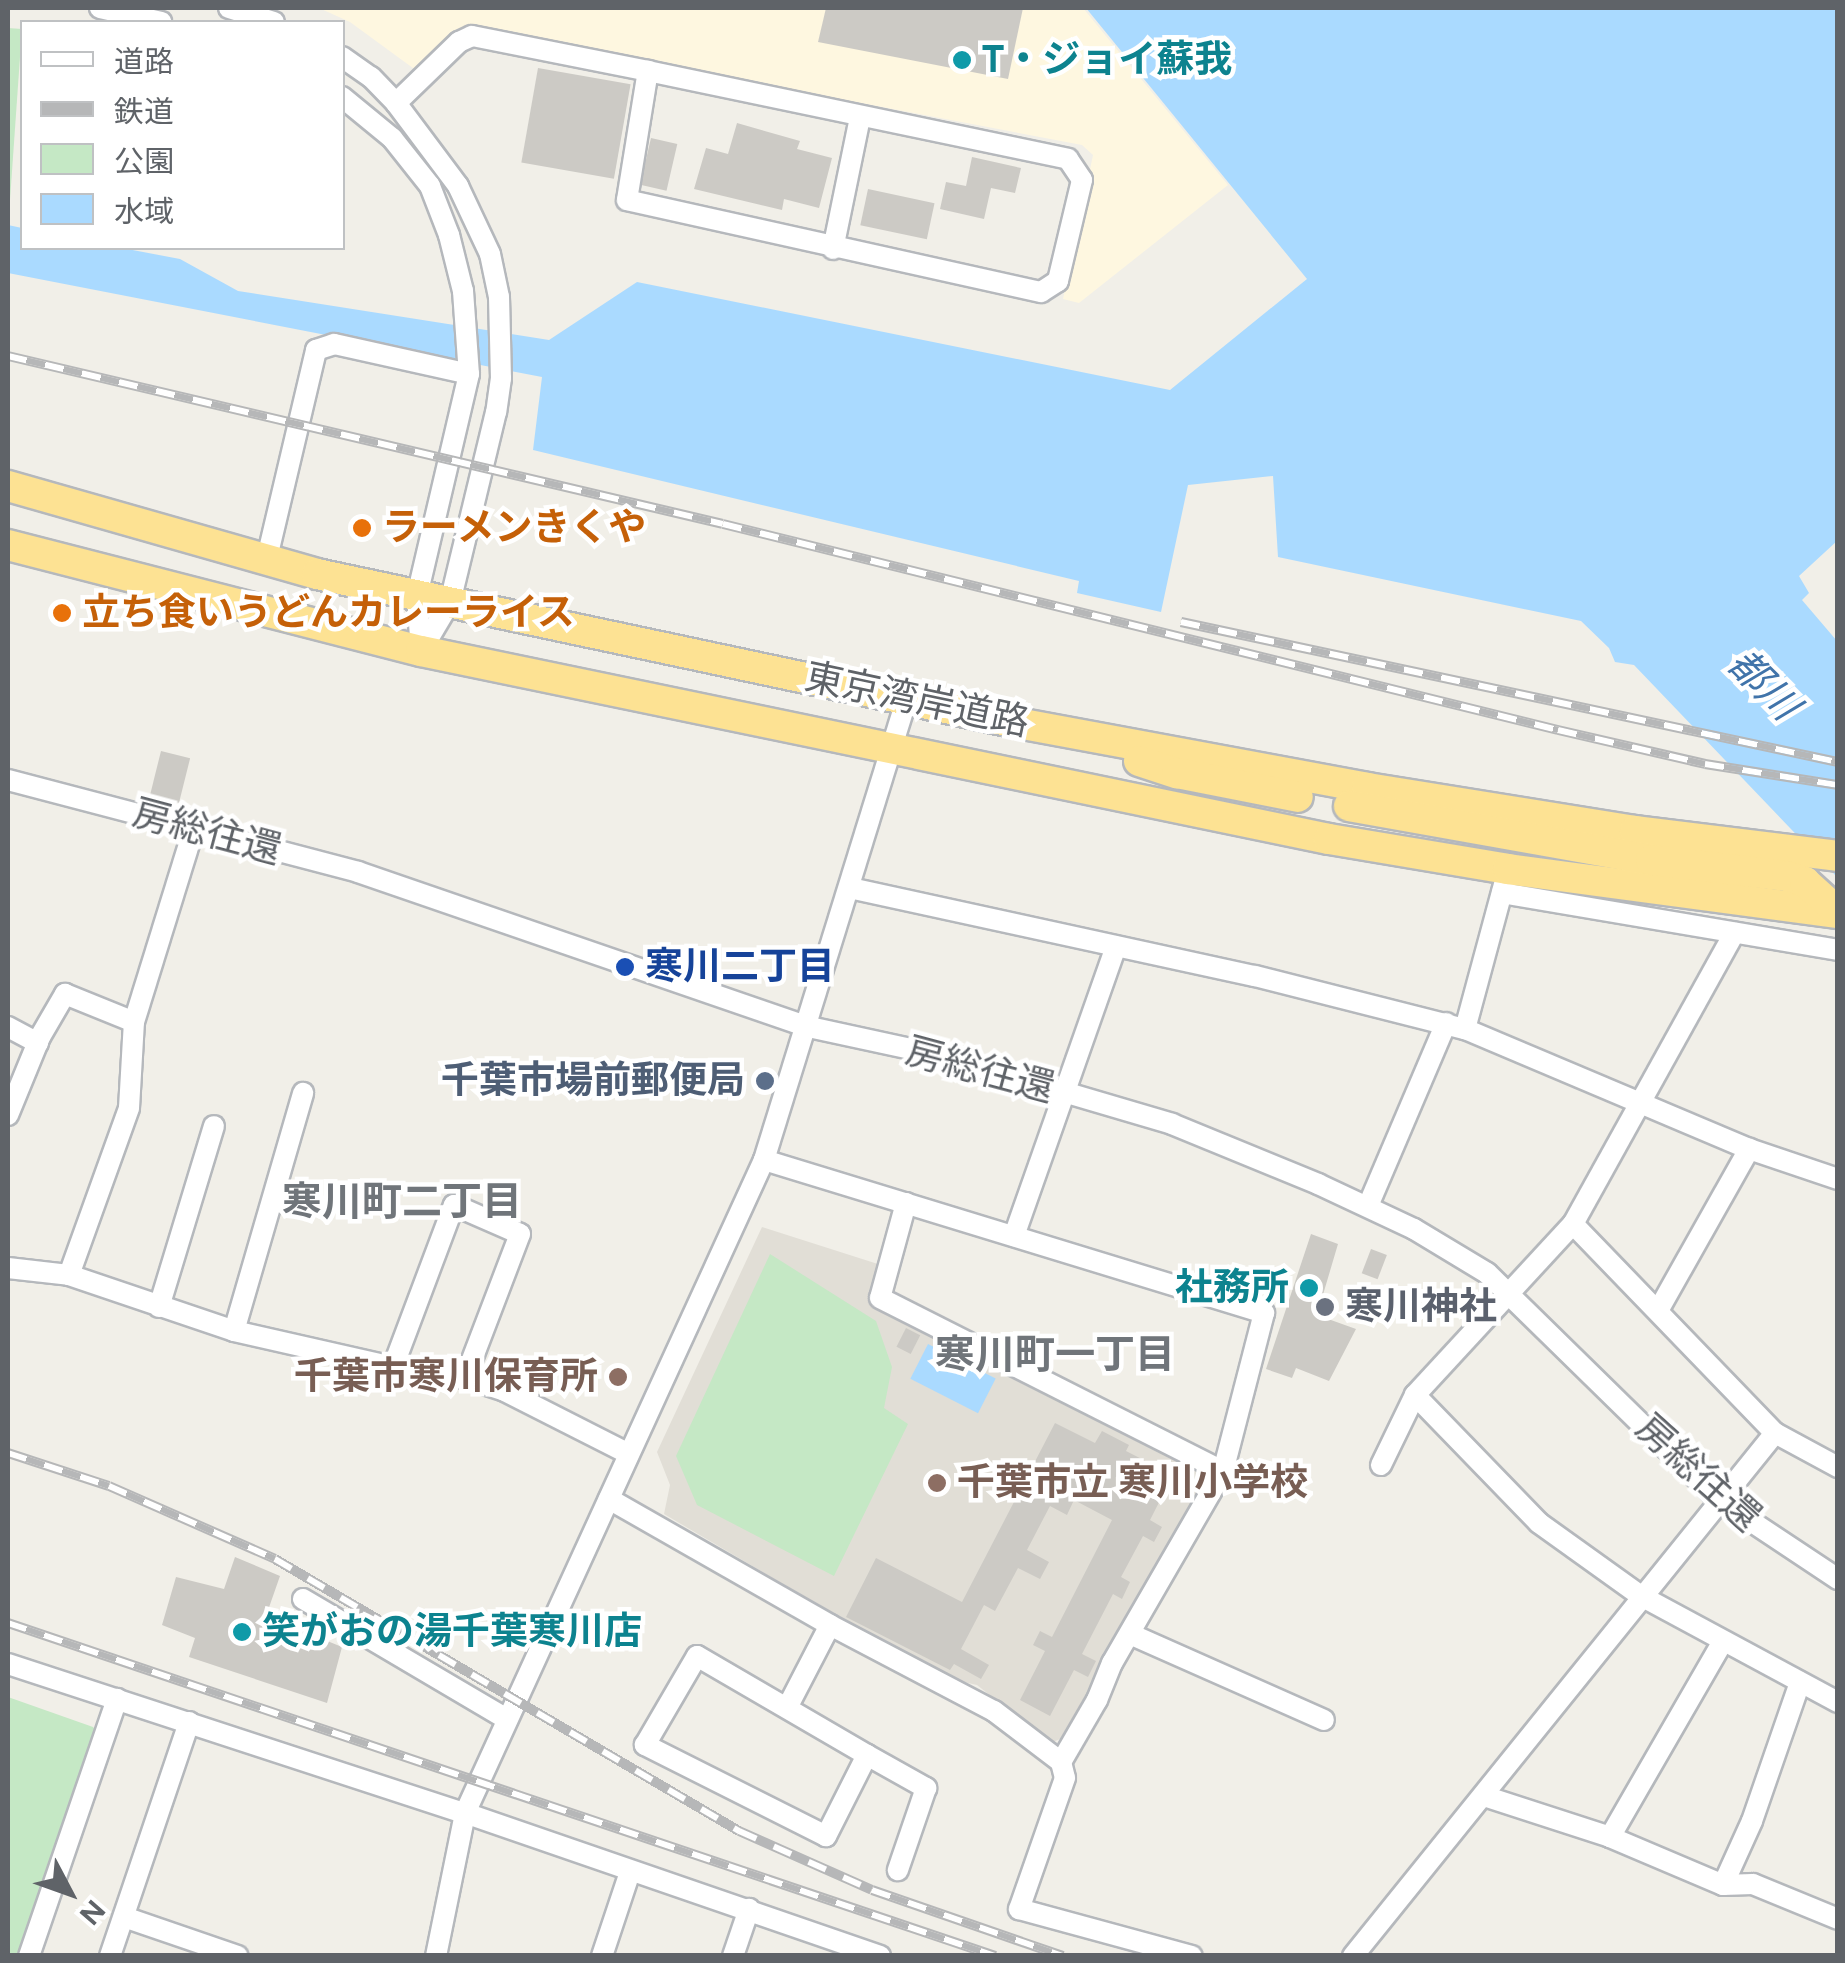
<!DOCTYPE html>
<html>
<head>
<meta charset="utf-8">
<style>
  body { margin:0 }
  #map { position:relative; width:1845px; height:1963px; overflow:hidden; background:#f1efe8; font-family:Figtree,"Noto Sans JP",sans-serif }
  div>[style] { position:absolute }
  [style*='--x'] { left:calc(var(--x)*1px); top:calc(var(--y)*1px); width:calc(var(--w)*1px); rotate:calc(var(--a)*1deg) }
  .commercial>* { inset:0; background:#fef7e0 }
  .education>* { inset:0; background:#e1ded6 }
  .green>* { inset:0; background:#c5e8c5; transform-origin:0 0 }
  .water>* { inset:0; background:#aadaff; transform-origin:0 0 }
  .building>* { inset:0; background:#cccac5; transform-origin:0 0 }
  .roads { filter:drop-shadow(2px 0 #b5b8bc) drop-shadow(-2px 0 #b5b8bc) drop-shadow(0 2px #b5b8bc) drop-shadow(0 -2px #b5b8bc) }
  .minor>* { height:20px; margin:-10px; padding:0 10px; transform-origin:10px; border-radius:10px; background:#fff }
  .highway>* { height:30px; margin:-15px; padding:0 15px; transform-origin:15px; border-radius:15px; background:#fde293 }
  .rail>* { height:10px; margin-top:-5px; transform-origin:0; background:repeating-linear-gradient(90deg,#fff 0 19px,#b6b7b8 0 38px); box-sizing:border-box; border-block:2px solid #b6b7b8 }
  .dots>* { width:28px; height:28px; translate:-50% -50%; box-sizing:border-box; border:5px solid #fff; border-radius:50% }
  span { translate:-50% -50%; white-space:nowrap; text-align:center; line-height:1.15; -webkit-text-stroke:9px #fff; paint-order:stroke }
  .culture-label { font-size:38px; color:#0d838f; font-weight:700 }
  .left { translate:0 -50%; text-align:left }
  .right { translate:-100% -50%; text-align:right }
  .food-label { font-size:38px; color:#c56008; font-weight:700 }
  .street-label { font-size:38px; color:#5f6368 }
  .transit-label { font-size:38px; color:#164399; font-weight:700 }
  .service-label { font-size:38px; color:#4e5e75; font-weight:700 }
  .worship-label { font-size:38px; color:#5b616d; font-weight:700 }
  .education-label { font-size:38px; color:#785e54; font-weight:700 }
  .water-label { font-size:40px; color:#4174aa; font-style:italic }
  .neighbourhood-label { font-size:40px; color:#70757a; font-weight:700 }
  .frame { position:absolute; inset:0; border:10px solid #5f6368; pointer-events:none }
  .legend { position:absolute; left:20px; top:20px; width:325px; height:230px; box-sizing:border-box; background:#fff; border:2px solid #bfc1c3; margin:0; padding:12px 18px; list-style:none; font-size:30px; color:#5f6368 }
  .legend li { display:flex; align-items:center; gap:20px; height:50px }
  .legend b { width:50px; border:2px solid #bfc1c3 }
  .north { position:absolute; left:20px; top:1843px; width:100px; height:100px; -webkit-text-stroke:8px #fff; paint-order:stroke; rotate:131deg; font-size:28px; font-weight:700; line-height:40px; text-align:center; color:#5f6368 }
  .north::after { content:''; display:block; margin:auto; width:35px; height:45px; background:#5f6368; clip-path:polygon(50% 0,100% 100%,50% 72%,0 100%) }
</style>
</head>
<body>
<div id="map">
  <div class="commercial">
    <i style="clip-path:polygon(319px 8px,1083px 8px,1228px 185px,1079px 303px,1063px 299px,1093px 155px,1082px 145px,461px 27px,417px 71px,350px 22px)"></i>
  </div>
  <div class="education">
    <i style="clip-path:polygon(762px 1227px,881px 1265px,870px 1304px,1200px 1473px,1206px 1481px,1068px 1736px,1050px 1743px,977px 1685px,955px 1680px,902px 1654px,664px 1514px,670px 1485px,657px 1452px)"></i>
  </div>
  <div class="green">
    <i style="left:8px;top:28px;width:14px;height:175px;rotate:4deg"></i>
    <i style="clip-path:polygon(770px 1254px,876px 1321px,892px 1367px,884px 1408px,908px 1424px,834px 1576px,697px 1505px,676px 1456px)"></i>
    <i style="clip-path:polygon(8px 1697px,93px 1727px,97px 1732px,23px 1955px,8px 1956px)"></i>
  </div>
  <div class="water">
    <i style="clip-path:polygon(1086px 8px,1837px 8px,1837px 541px,1799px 576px,1809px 593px,1802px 600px,1837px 641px,1837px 877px,1634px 665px,1615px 662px,1609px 648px,1581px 621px,1278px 557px,1273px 476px,1188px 485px,1161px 612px,1077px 593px,1079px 581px,533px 450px,542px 377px,8px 273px,8px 225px,22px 228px,22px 248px,122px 248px,180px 259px,238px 291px,549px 340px,637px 282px,1170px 390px,1307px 279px)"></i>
    <i style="left:928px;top:1344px;width:76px;height:39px;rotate:27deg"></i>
  </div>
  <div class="building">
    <i style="clip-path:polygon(826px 8px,1023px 8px,1008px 79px,818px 42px)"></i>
    <i style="left:538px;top:68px;width:94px;height:96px;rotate:10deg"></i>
    <i style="clip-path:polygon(737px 123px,800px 141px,797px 149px,832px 158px,819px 208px,784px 199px,782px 210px,694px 189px,706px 148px,728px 154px)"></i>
    <i style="left:651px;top:138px;width:27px;height:48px;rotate:13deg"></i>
    <i style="clip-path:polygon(972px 157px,1021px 168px,1015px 193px,991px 188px,984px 219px,940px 209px,946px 182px,966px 186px)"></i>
    <i style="left:868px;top:189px;width:68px;height:37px;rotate:12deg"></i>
    <i style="left:161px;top:751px;width:30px;height:46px;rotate:14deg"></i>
    <i style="clip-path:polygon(1311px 1234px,1338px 1244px,1317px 1315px,1356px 1329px,1329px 1381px,1296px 1368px,1292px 1378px,1266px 1369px)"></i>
    <i style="left:1371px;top:1249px;width:17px;height:26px;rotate:21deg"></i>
    <i style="left:906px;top:1328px;width:16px;height:21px;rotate:27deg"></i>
    <i style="clip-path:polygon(1055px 1423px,1095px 1443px,1102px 1431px,1129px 1445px,1126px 1451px,1173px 1475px,1150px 1520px,1162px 1527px,1154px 1542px,1143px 1536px,1121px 1577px,1130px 1582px,1122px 1599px,1113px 1594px,1082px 1654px,1096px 1661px,1088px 1677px,1074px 1670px,1050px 1716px,1020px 1700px,1045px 1651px,1033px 1645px,1040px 1631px,1052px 1637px,1112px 1520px,1074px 1500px,1067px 1515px,1050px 1506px,1027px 1550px,1049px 1562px,1040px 1579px,1018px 1568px,995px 1611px,984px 1605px,961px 1649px,989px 1665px,981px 1679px,954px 1664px,950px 1670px,846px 1617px,876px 1558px,962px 1602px)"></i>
    <i style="clip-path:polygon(235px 1557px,280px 1576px,266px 1616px,342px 1647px,327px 1703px,189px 1657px,195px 1638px,162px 1625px,176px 1577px,224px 1589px)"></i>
  </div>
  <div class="roads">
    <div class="minor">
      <i style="--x:100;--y:8;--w:63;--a:12.9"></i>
      <i style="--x:229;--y:8;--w:47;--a:17.3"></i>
      <i style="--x:342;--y:57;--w:35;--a:35"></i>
      <i style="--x:371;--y:77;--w:36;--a:46"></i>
      <i style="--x:396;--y:103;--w:104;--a:53.2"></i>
      <i style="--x:458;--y:186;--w:75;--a:64.8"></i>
      <i style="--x:490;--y:254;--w:44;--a:78.2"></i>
      <i style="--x:499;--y:297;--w:81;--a:88.6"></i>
      <i style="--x:501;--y:378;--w:34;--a:98"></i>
      <i style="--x:496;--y:412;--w:195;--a:103.6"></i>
      <i style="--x:450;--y:602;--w:57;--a:120.6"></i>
      <i style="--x:342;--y:97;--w:65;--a:39.4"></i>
      <i style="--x:392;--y:138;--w:61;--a:51.6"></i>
      <i style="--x:430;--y:186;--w:53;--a:68.8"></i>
      <i style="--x:449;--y:235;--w:58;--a:76"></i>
      <i style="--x:463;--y:291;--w:83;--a:85.9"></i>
      <i style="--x:469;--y:374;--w:228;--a:103.2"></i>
      <i style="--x:417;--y:596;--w:55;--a:85.8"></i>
      <i style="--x:396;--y:103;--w:88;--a:-44.1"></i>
      <i style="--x:459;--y:42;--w:14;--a:-25"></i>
      <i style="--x:472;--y:36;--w:179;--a:11.2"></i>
      <i style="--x:648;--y:71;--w:429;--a:11.8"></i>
      <i style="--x:1068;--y:159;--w:25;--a:56"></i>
      <i style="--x:1082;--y:180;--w:104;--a:103.4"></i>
      <i style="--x:1058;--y:281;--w:20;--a:147"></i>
      <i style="--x:1041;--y:292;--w:424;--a:-167.5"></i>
      <i style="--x:627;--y:200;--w:131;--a:-80.8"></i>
      <i style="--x:833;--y:249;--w:135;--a:-78.4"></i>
      <i style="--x:266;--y:562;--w:218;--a:-76.7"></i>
      <i style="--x:316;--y:350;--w:19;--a:-18"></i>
      <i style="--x:334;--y:344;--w:138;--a:12.5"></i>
      <i style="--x:8;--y:780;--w:362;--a:14.7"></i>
      <i style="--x:358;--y:872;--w:477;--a:19"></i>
      <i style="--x:809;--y:1027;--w:132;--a:12.2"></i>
      <i style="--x:938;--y:1055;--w:244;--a:16.4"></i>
      <i style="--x:1172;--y:1124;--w:158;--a:22.3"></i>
      <i style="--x:1318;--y:1184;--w:106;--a:25.1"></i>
      <i style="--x:1414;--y:1229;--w:85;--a:31.1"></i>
      <i style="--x:1487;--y:1273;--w:325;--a:44.4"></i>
      <i style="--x:1719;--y:1500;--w:143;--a:33.6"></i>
      <i style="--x:850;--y:888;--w:414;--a:12.3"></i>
      <i style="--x:1255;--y:976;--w:217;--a:14.2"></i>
      <i style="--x:1465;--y:1029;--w:308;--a:22.9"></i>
      <i style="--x:1749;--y:1149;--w:94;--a:18.6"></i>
      <i style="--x:1502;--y:893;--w:341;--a:9.6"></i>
      <i style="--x:8;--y:1027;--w:34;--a:28"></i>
      <i style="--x:1465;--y:1029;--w:153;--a:-74.9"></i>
      <i style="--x:8;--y:1115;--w:84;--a:-67.7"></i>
      <i style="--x:40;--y:1037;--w:50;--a:-59.8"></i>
      <i style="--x:65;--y:994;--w:74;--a:22.1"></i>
      <i style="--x:764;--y:1160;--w:523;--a:17.01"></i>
      <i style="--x:1264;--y:1313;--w:163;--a:104.5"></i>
      <i style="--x:1223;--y:1471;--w:222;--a:120"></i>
      <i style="--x:1112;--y:1663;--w:40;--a:112"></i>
      <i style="--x:1097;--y:1700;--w:72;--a:120.1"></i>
      <i style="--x:906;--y:1203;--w:98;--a:105.3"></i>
      <i style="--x:880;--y:1298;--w:384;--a:26.8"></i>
      <i style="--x:1368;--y:1206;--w:199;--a:-66.9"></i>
      <i style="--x:1573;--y:1224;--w:291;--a:46"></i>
      <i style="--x:1775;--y:1433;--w:72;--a:28.4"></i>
      <i style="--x:1014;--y:1236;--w:307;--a:-70.6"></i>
      <i style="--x:8;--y:1268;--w:61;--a:6.5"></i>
      <i style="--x:69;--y:1275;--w:174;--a:18.7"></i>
      <i style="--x:234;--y:1331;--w:163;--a:12.8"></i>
      <i style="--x:393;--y:1367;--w:73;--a:8.7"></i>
      <i style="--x:465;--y:1378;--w:40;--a:18"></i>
      <i style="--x:503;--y:1390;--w:141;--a:26.9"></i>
      <i style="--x:69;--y:1275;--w:177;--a:-70.2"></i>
      <i style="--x:129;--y:1108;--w:86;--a:-86.7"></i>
      <i style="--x:134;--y:1022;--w:203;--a:-72.8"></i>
      <i style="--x:159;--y:1307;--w:189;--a:-73.1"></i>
      <i style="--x:1659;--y:1309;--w:184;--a:-60.6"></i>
      <i style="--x:234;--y:1331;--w:248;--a:-73.8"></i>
      <i style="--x:393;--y:1367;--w:173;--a:-69.4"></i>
      <i style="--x:454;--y:1205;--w:72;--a:23.7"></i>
      <i style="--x:520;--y:1234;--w:154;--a:110.9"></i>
      <i style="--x:1415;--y:1395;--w:178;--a:45.9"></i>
      <i style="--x:1539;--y:1523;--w:125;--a:35.6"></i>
      <i style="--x:1641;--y:1596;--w:224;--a:28.3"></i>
      <i style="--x:1381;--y:1465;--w:78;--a:-64.1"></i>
      <i style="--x:1415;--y:1395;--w:233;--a:-47.3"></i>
      <i style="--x:1573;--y:1224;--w:333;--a:-61"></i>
      <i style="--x:609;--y:1499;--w:254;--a:29.7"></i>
      <i style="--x:830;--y:1625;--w:185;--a:27.7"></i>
      <i style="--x:994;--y:1711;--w:84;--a:37.3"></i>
      <i style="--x:1061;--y:1762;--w:16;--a:76"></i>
      <i style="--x:1065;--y:1778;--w:139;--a:109.3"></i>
      <i style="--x:1019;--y:1909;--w:179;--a:15.2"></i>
      <i style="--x:303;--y:1599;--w:234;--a:30.5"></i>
      <i style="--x:1130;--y:1634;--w:212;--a:23.9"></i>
      <i style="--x:697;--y:1656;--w:197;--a:30.2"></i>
      <i style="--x:867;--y:1755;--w:91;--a:116.8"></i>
      <i style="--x:826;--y:1836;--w:203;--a:-153.3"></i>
      <i style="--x:645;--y:1745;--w:103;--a:-59.7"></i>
      <i style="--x:8;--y:1664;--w:481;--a:18.1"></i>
      <i style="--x:465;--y:1813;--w:439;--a:19"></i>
      <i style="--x:788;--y:1706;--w:91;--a:-62.6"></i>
      <i style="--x:867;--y:1755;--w:68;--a:29.2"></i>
      <i style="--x:926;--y:1788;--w:87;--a:108.9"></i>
      <i style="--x:1484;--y:1796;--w:133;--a:18"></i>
      <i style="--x:1610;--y:1837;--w:123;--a:23"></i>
      <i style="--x:1723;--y:1885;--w:30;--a:-2"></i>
      <i style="--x:1753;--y:1884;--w:92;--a:22.4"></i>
      <i style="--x:1610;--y:1837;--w:226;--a:-60"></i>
      <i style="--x:1723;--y:1885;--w:70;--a:-65.6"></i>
      <i style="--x:1752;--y:1821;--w:147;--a:-70.9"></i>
      <i style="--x:124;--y:1917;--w:120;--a:18.9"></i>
      <i style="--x:29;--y:1956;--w:272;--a:-71.1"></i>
      <i style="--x:110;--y:1956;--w:247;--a:-71.3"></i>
      <i style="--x:436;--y:1956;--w:146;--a:-78.5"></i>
      <i style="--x:465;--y:1813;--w:718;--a:-65.4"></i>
      <i style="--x:764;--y:1160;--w:483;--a:-72.8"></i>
      <i style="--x:602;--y:1956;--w:89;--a:-71.6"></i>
      <i style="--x:733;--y:1956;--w:50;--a:-71.2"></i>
      <i style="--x:1353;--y:1956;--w:672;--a:-51.1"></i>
    </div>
    <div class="highway">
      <i style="--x:8;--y:486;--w:321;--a:15.9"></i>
      <i style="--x:317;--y:574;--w:711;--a:12.02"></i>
      <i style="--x:1012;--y:722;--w:361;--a:10.5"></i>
      <i style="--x:1367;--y:788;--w:271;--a:9.1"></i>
      <i style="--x:1635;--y:831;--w:205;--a:7"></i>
      <i style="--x:8;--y:545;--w:426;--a:14.4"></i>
      <i style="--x:421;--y:651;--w:927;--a:11.7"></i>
      <i style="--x:1329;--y:839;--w:181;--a:9.5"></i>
      <i style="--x:1508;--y:869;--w:333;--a:7.6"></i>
      <i style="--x:1139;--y:761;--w:40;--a:18"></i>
      <i style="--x:1177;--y:773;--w:123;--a:11.2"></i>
      <i style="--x:1349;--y:806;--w:307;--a:10.1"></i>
      <i style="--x:1651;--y:860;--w:137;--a:6.7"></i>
      <i style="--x:1787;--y:876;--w:19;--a:18"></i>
      <i style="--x:1805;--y:882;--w:45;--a:42.3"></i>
    </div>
  </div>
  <div class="rail">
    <i style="--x:8;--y:356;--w:734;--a:13.22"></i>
    <i style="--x:723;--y:524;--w:860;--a:13.86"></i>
    <i style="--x:1558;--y:730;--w:151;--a:13"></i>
    <i style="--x:1705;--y:764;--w:135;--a:9"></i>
    <i style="--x:1181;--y:622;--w:672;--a:12.03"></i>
    <i style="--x:8;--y:1453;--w:106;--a:18.1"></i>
    <i style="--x:109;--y:1486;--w:181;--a:23.7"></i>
    <i style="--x:275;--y:1559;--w:538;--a:30.38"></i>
    <i style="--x:739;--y:1831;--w:145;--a:23.9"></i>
    <i style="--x:872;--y:1890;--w:202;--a:19.1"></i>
    <i style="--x:8;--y:1623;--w:1042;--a:18.64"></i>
  </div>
  <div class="dots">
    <i style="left:962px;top:60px;background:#0f9aa8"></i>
    <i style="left:362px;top:528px;background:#e8710a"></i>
    <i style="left:62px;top:613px;background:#e8710a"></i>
    <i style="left:625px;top:967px;background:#1a4fb4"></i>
    <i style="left:765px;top:1081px;background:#5c6f8a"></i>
    <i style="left:1309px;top:1288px;background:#0f9aa8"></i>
    <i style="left:1325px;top:1307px;background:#6b7280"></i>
    <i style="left:618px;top:1377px;background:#8d6e63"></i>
    <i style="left:937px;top:1483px;background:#8d6e63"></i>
    <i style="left:242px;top:1632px;background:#0f9aa8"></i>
  </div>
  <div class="culture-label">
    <span class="left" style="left:982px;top:60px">T・ジョイ蘇我</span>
    <span class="right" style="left:1289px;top:1288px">社務所</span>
    <span class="left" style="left:262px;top:1632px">笑がおの湯千葉寒川店</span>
  </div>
  <div class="food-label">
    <span class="left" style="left:382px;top:528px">ラーメンきくや</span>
    <span class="left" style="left:82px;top:613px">立ち食いうどんカレーライス</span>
  </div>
  <div class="street-label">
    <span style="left:917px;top:700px;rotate:12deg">東京湾岸道路</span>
    <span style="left:207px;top:832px;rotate:15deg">房総往還</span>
    <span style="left:980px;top:1070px;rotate:15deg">房総往還</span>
    <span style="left:1698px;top:1473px;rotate:42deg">房総往還</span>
  </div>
  <div class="transit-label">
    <span class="left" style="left:645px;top:967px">寒川二丁目</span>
  </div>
  <div class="service-label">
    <span class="right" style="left:745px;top:1081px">千葉市場前郵便局</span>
  </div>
  <div class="worship-label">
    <span class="left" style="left:1345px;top:1307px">寒川神社</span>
  </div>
  <div class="education-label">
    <span class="right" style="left:598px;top:1377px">千葉市寒川保育所</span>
    <span class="left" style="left:957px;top:1483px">千葉市立 寒川小学校</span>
  </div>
  <div class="water-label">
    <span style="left:1764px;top:684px;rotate:45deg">都川</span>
  </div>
  <div class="neighbourhood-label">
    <span style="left:402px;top:1201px">寒川町二丁目</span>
    <span style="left:1055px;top:1354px">寒川町一丁目</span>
  </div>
  <div class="frame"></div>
  <ul class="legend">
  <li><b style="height:12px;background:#fff"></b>道路</li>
  <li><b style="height:12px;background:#b6b7b8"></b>鉄道</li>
  <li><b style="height:28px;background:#c5e8c5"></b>公園</li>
  <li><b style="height:28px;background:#aadaff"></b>水域</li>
  </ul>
  <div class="north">N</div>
</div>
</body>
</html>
